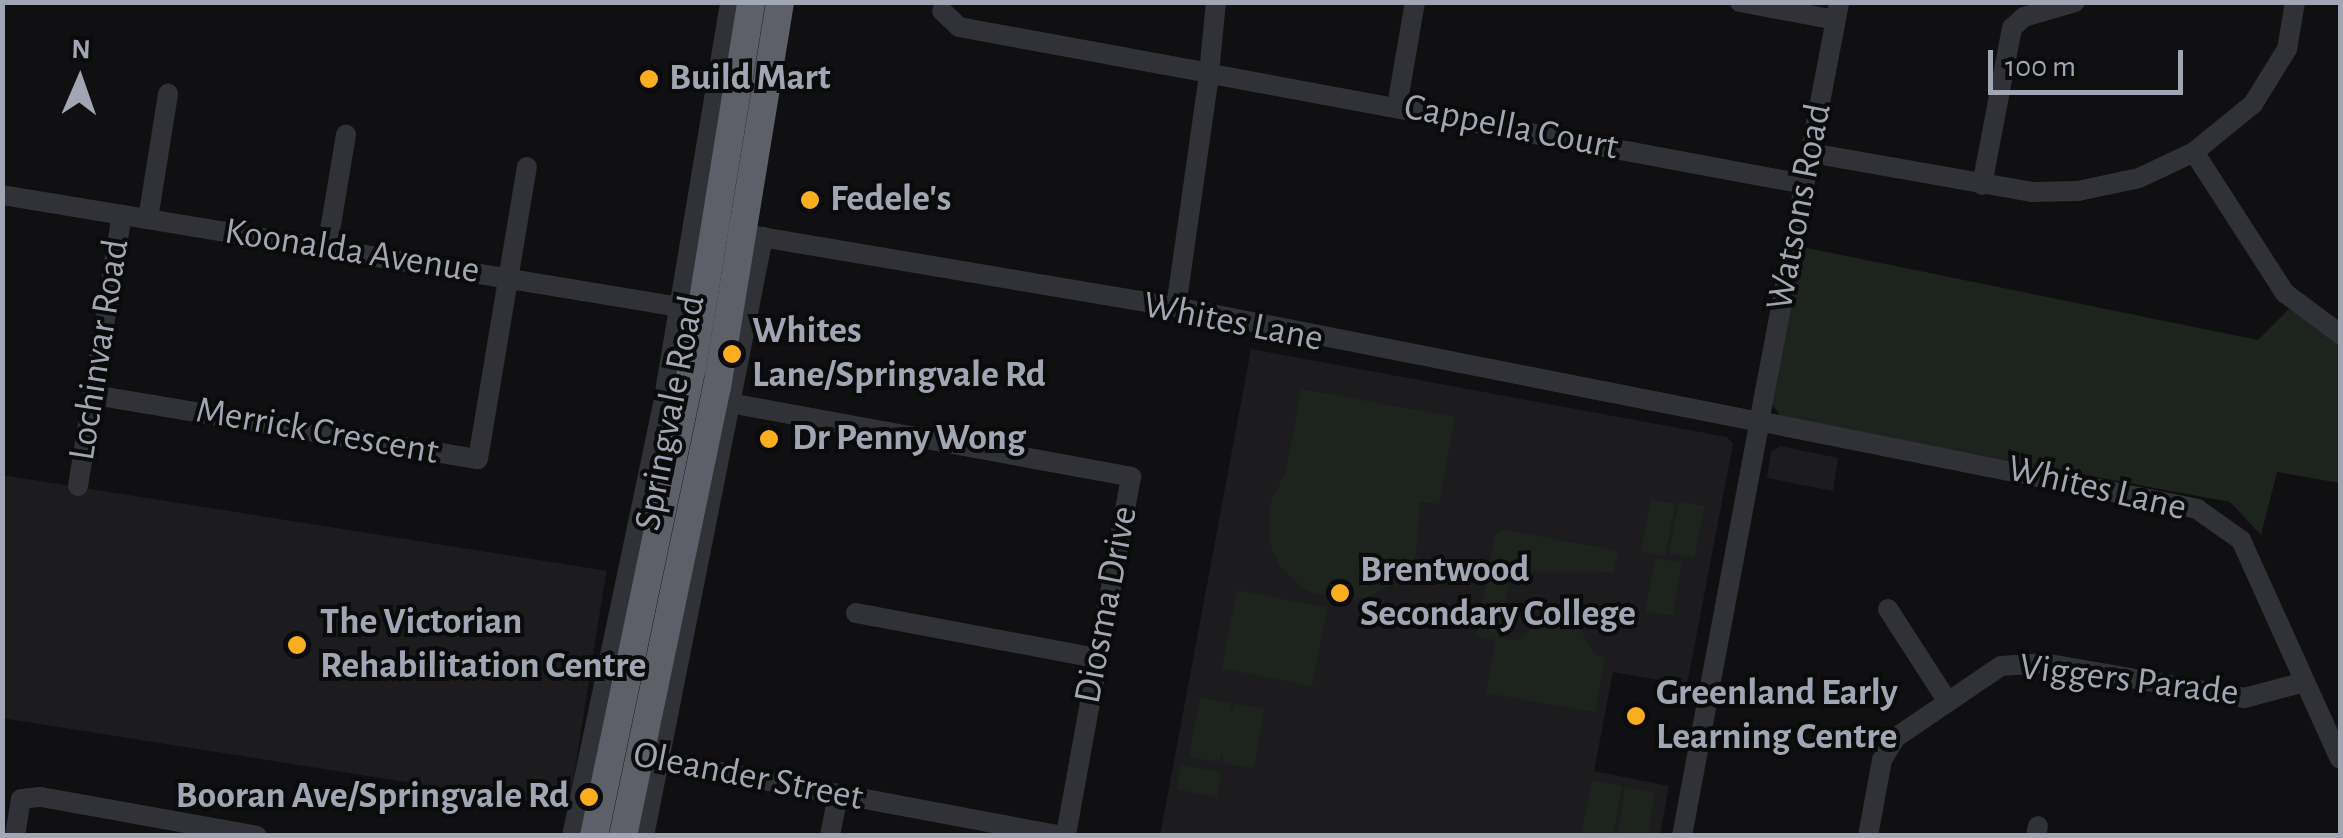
<!DOCTYPE html>
<html>
<head>
<meta charset="utf-8">
<style>
  body { margin:0 }
  #map { position:relative; width:2343px; height:838px; overflow:hidden; background:#101012; font-family:"Alegreya Sans",sans-serif }
  div>[style] { position:absolute }
  [style*='--x'] { left:calc(var(--x)*1px); top:calc(var(--y)*1px); width:calc(var(--w)*1px); rotate:calc(var(--a)*1deg) }
  .built>* { inset:0; background:#1c1c1f; transform-origin:0 0 }
  .green>* { inset:0; background:#1c241d; transform-origin:0 0 }
  .minor>* { height:20px; margin:-10px; padding:0 10px; transform-origin:10px; border-radius:10px; background:#313237 }
  .highway>* { height:28px; margin:-14px; padding:0 14px; transform-origin:14px; border-radius:14px; background:#5d6068 }
  .dots>* { width:28px; height:28px; translate:-50% -50%; box-sizing:border-box; border:5px solid #0b0b0c; border-radius:50% }
  span { translate:-50% -50%; white-space:nowrap; text-align:center; line-height:1.15; -webkit-text-stroke:8px #0b0b0c; paint-order:stroke }
  .poi-label { font-size:38px; color:#a0a6b3; font-weight:700 }
  .left { translate:0 -50%; text-align:left }
  .right { translate:-100% -50%; text-align:right }
  .street-label { font-size:38px; color:#a0a6b3 }
  .frame { position:absolute; inset:0; border:5px solid #a0a6b3; pointer-events:none }
  .north { position:absolute; left:30px; top:30px; width:100px; height:100px; -webkit-text-stroke:8px #0b0b0c; paint-order:stroke; rotate:2deg; font-size:28px; font-weight:700; line-height:40px; text-align:center; color:#a0a6b3 }
  .north::after { content:''; display:block; margin:auto; width:35px; height:45px; background:#a0a6b3; clip-path:polygon(50% 0,100% 100%,50% 72%,0 100%) }
  .scale { position:absolute; left:1988px; top:50px; width:195px; height:45px; box-sizing:border-box; border:5px solid #a0a6b3; border-top:0; padding-left:12px; font-size:30px; line-height:35px; white-space:nowrap; color:#a0a6b3; -webkit-text-stroke:8px #0b0b0c; paint-order:stroke }
</style>
</head>
<body>
<div id="map">
  <div class="built">
    <i style="clip-path:polygon(1251px 349px,1727px 437px,1733px 444px,1687px 685px,1613px 672px,1594px 771px,1669px 786px,1660px 835px,1160px 836px)"></i>
    <i style="clip-path:polygon(1780px 446px,1838px 458px,1833px 491px,1767px 478px,1771px 452px)"></i>
    <i style="left:2px;top:475px;width:612px;height:240px;rotate:9deg"></i>
  </div>
  <div class="green">
    <i style="clip-path:polygon(1802px 247px,2258px 340px,2289px 309px,2340px 337px,2340px 483px,2277px 472px,2261px 535px,2230px 502px,1782px 418px,1769px 400px)"></i>
    <i style="clip-path:polygon(1301px 389px,1455px 417px,1439px 504px,1420px 502px,1416px 556px,1401px 578px,1367px 598px,1340px 601px,1305px 590px,1279px 565px,1270px 543px,1269px 506px,1286px 472px)"></i>
    <i style="left:1651px;top:499px;width:25px;height:54px;rotate:11deg"></i>
    <i style="left:1679px;top:501px;width:26px;height:53px;rotate:11deg"></i>
    <i style="clip-path:polygon(1506px 530px,1618px 551px,1614px 572px,1511px 571px,1498px 637px,1516px 641px,1546px 618px,1580px 628px,1594px 655px,1605px 657px,1595px 712px,1486px 693px,1496px 640px,1476px 637px,1495px 534px)"></i>
    <i style="left:1655px;top:558px;width:27px;height:54px;rotate:10deg"></i>
    <i style="left:1237px;top:590px;width:92px;height:80px;rotate:11deg"></i>
    <i style="clip-path:polygon(1200px 698px,1230px 703px,1232px 714px,1234px 704px,1264px 709px,1254px 768px,1224px 763px,1222px 752px,1219px 762px,1189px 757px)"></i>
    <i style="left:1181px;top:765px;width:41px;height:25px;rotate:10deg"></i>
    <i style="left:1592px;top:780px;width:31px;height:56px;rotate:11deg"></i>
    <i style="left:1625px;top:787px;width:30px;height:49px;rotate:9deg"></i>
  </div>
  <div class="minor">
    <i style="--x:1740;--y:2;--w:97;--a:10.7"></i>
    <i style="--x:942;--y:11;--w:23;--a:43"></i>
    <i style="--x:959;--y:27;--w:243;--a:10.4"></i>
    <i style="--x:1210;--y:63;--w:61;--a:-84.4"></i>
    <i style="--x:1217;--y:75;--w:597;--a:10.52"></i>
    <i style="--x:1397;--y:106;--w:106;--a:-80.2"></i>
    <i style="--x:2194;--y:152;--w:168;--a:57.2"></i>
    <i style="--x:2285;--y:293;--w:69;--a:36.7"></i>
    <i style="--x:1811;--y:153;--w:224;--a:10"></i>
    <i style="--x:2032;--y:192;--w:46;--a:-1.2"></i>
    <i style="--x:2078;--y:191;--w:62;--a:-12"></i>
    <i style="--x:2139;--y:178;--w:61;--a:-25.3"></i>
    <i style="--x:2194;--y:152;--w:76;--a:-39.1"></i>
    <i style="--x:2253;--y:104;--w:65;--a:-58.3"></i>
    <i style="--x:2287;--y:49;--w:48;--a:-80.3"></i>
    <i style="--x:1982;--y:185;--w:160;--a:-79.2"></i>
    <i style="--x:2012;--y:28;--w:16;--a:-43"></i>
    <i style="--x:2024;--y:17;--w:53;--a:-16.4"></i>
    <i style="--x:2;--y:195;--w:698;--a:9.39"></i>
    <i style="--x:148;--y:219;--w:127;--a:-80.9"></i>
    <i style="--x:714;--y:229;--w:469;--a:9.6"></i>
    <i style="--x:1176;--y:307;--w:585;--a:11.14"></i>
    <i style="--x:327;--y:248;--w:115;--a:-80.5"></i>
    <i style="--x:1176;--y:307;--w:227;--a:-81.9"></i>
    <i style="--x:94;--y:395;--w:389;--a:9.5"></i>
    <i style="--x:478;--y:459;--w:296;--a:-80.5"></i>
    <i style="--x:735;--y:404;--w:403;--a:10.4"></i>
    <i style="--x:1131;--y:477;--w:365;--a:100.3"></i>
    <i style="--x:1761;--y:412;--w:417;--a:-79.2"></i>
    <i style="--x:1768;--y:423;--w:438;--a:11.3"></i>
    <i style="--x:2197;--y:509;--w:54;--a:35.2"></i>
    <i style="--x:2241;--y:540;--w:240;--a:65.7"></i>
    <i style="--x:78;--y:486;--w:275;--a:-80.8"></i>
    <i style="--x:1888;--y:609;--w:107;--a:57.2"></i>
    <i style="--x:856;--y:613;--w:245;--a:10.6"></i>
    <i style="--x:651;--y:759;--w:418;--a:10.6"></i>
    <i style="--x:15;--y:836;--w:37;--a:-81"></i>
    <i style="--x:21;--y:799;--w:20;--a:-6"></i>
    <i style="--x:41;--y:797;--w:219;--a:10.2"></i>
    <i style="--x:572;--y:836;--w:448;--a:-78.1"></i>
    <i style="--x:664;--y:398;--w:401;--a:-80.5"></i>
    <i style="--x:644;--y:836;--w:611;--a:-78.76"></i>
    <i style="--x:830;--y:836;--w:43;--a:-79.2"></i>
    <i style="--x:1682;--y:836;--w:413;--a:-79.4"></i>
    <i style="--x:1868;--y:836;--w:77;--a:-79.6"></i>
    <i style="--x:1882;--y:760;--w:26;--a:-59"></i>
    <i style="--x:1895;--y:738;--w:128;--a:-34.2"></i>
    <i style="--x:2001;--y:666;--w:43;--a:-4"></i>
    <i style="--x:2044;--y:663;--w:203;--a:9.9"></i>
    <i style="--x:2244;--y:698;--w:63;--a:-14.7"></i>
    <i style="--x:2036;--y:836;--w:10;--a:-79"></i>
  </div>
  <div class="highway">
    <i style="--x:594;--y:836;--w:478;--a:-78.2"></i>
    <i style="--x:692;--y:368;--w:371;--a:-80.8"></i>
    <i style="--x:623;--y:836;--w:459;--a:-78.2"></i>
    <i style="--x:717;--y:387;--w:390;--a:-80.7"></i>
  </div>
  <div class="dots">
    <i style="left:649px;top:79px;background:#faae1f"></i>
    <i style="left:810px;top:200px;background:#faae1f"></i>
    <i style="left:732px;top:354px;background:#faae1f"></i>
    <i style="left:769px;top:439px;background:#faae1f"></i>
    <i style="left:1340px;top:593px;background:#faae1f"></i>
    <i style="left:297px;top:645px;background:#faae1f"></i>
    <i style="left:1636px;top:716px;background:#faae1f"></i>
    <i style="left:589px;top:797px;background:#faae1f"></i>
  </div>
  <div class="poi-label">
    <span class="left" style="left:669px;top:79px">Build Mart</span>
    <span class="left" style="left:830px;top:200px">Fedele's</span>
    <span class="left" style="left:752px;top:354px">Whites<br>Lane/Springvale Rd</span>
    <span class="left" style="left:792px;top:439px">Dr Penny Wong</span>
    <span class="left" style="left:1360px;top:593px">Brentwood<br>Secondary College</span>
    <span class="left" style="left:320px;top:645px">The Victorian<br>Rehabilitation Centre</span>
    <span class="left" style="left:1656px;top:716px">Greenland Early<br>Learning Centre</span>
    <span class="right" style="left:569px;top:797px">Booran Ave/Springvale Rd</span>
  </div>
  <div class="street-label">
    <span style="left:1511px;top:128px;rotate:11deg">Cappella Court</span>
    <span style="left:1800px;top:207px;rotate:-79deg">Watsons Road</span>
    <span style="left:352px;top:252px;rotate:9deg">Koonalda Avenue</span>
    <span style="left:1233px;top:323px;rotate:11deg">Whites Lane</span>
    <span style="left:100px;top:350px;rotate:-81deg">Lochinvar Road</span>
    <span style="left:671px;top:413px;rotate:-79deg">Springvale Road</span>
    <span style="left:317px;top:432px;rotate:10deg">Merrick Crescent</span>
    <span style="left:2097px;top:489px;rotate:13deg">Whites Lane</span>
    <span style="left:1107px;top:605px;rotate:-79deg">Diosma Drive</span>
    <span style="left:2129px;top:681px;rotate:7deg">Viggers Parade</span>
    <span style="left:748px;top:777px;rotate:11deg">Oleander Street</span>
  </div>
  <div class="frame"></div>
  <div class="north">N</div>
  <div class="scale">100 m</div>
</div>
</body>
</html>
